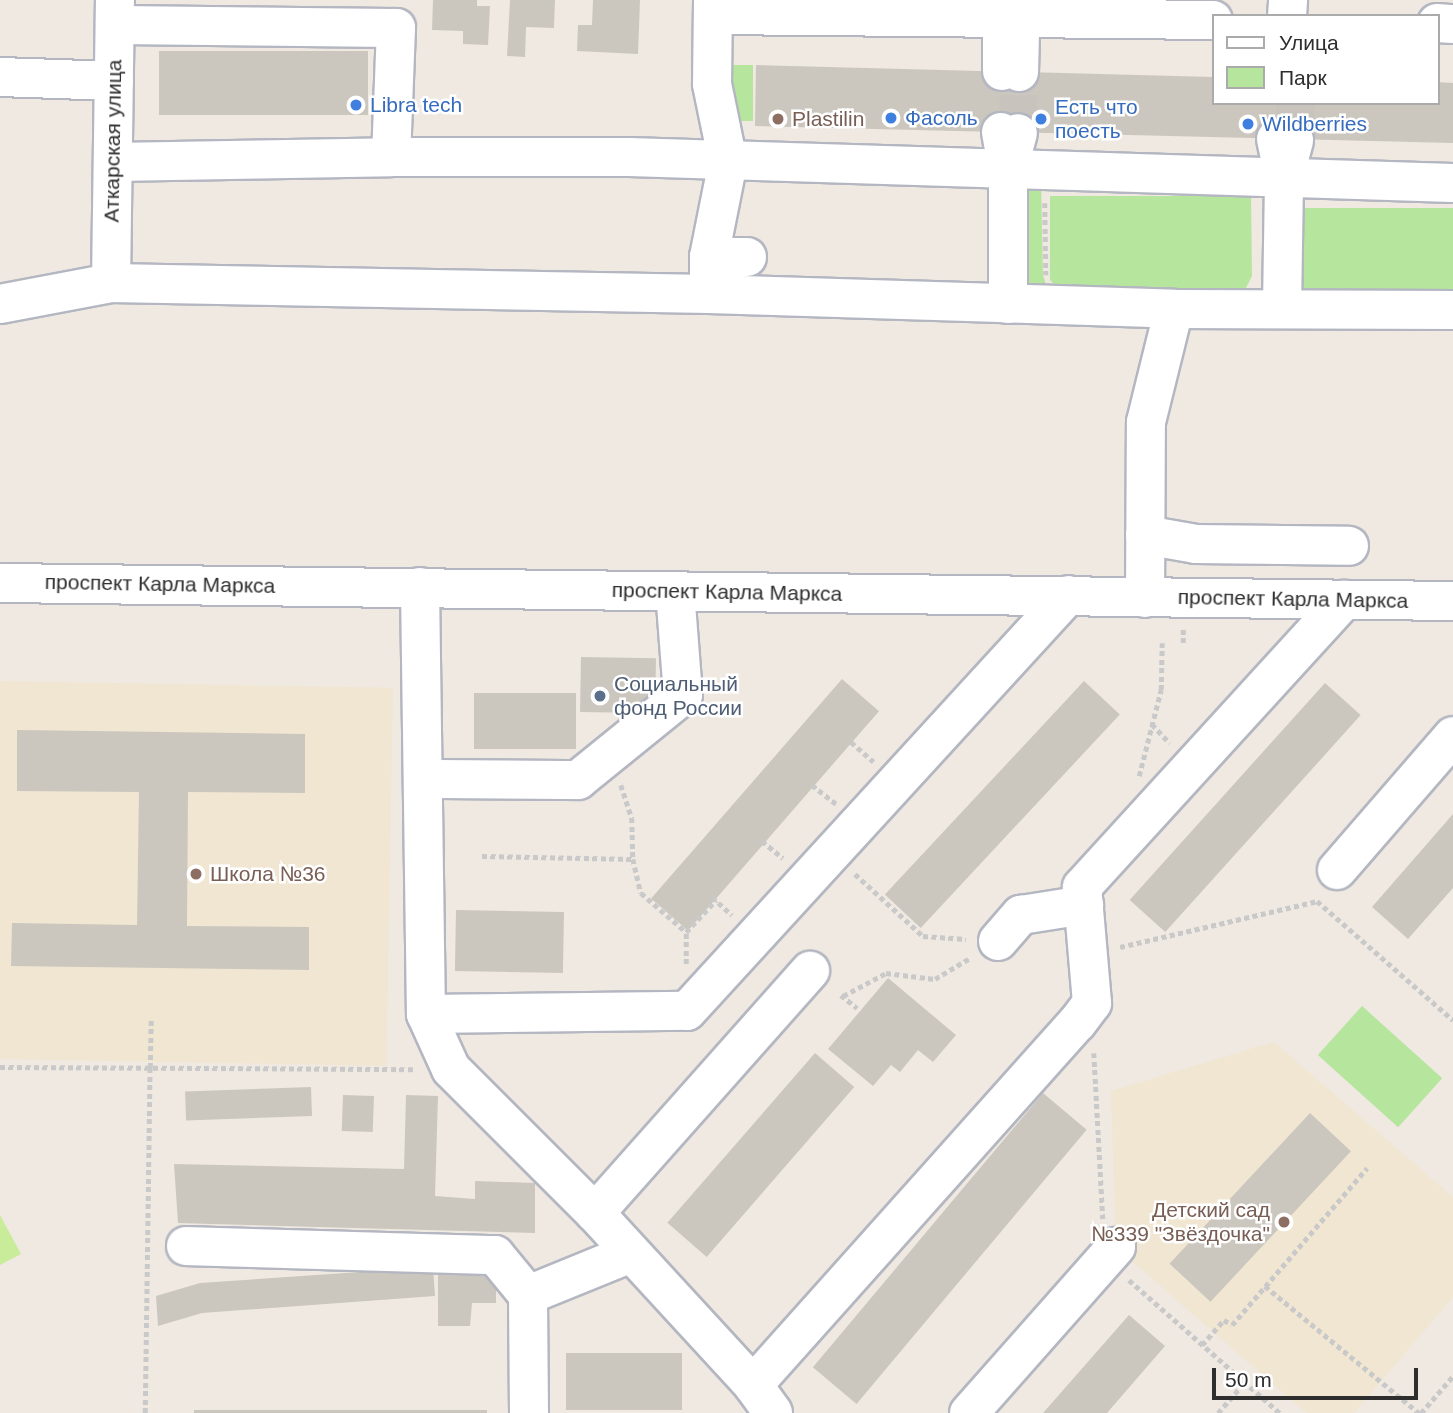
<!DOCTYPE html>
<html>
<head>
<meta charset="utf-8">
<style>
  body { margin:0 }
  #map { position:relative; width:1453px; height:1413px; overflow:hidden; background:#efe9e1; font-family:Arial,sans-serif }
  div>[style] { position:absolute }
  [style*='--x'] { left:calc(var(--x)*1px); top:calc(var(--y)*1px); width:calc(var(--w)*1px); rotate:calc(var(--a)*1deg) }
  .education>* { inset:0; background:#f0e6d1; transform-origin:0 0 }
  .green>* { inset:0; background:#b6e59e; transform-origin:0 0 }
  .pitch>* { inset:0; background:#c9ec9a }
  .building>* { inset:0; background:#cbc7bf; transform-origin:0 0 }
  .minor-tunnel>* { height:38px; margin-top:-19px; transform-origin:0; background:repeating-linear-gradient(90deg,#c8c4bd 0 38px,transparent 0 57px) }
  .path>* { height:4.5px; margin-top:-2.25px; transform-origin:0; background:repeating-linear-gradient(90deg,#c9c9c9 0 5px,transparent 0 8.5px) }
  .roads { filter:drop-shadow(2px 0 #b4b7c1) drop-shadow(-2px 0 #b4b7c1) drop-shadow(0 2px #b4b7c1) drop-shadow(0 -2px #b4b7c1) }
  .minor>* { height:38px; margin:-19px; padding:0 19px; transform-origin:19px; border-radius:19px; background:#fff }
  .dots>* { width:19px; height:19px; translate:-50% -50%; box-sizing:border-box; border:4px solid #fff; border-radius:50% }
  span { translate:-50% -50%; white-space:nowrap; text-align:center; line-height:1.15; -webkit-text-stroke:5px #fff; paint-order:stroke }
  .shop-label { font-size:21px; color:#366cbe }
  .left { translate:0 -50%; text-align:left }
  .education-label { font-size:21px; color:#785e54 }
  .right { translate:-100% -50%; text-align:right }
  .street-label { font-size:21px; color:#2e2e2e }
  .service-label { font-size:21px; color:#4e5e75 }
  .legend { position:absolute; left:1212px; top:14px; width:228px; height:91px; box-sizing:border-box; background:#fff; border:2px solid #ababab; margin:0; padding:9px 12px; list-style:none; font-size:21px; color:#2e2e2e }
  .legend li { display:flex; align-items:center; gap:14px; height:35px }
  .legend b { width:35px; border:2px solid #ababab }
  .scale { position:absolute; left:1212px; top:1368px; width:206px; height:32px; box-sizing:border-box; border:4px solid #2e2e2e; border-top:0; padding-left:9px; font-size:21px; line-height:24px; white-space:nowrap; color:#2e2e2e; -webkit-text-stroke:5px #fff; paint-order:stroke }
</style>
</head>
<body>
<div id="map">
  <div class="education">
    <i style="left:0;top:681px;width:393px;height:378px;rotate:1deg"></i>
    <i style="clip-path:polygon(1274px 1042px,1453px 1197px,1453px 1297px,1354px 1413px,1306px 1413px,1116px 1247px,1111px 1091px)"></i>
  </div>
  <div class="green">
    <i style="left:732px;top:65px;width:21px;height:56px"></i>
    <i style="clip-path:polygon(1024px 180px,1041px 180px,1043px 275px,1048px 291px,1025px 288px)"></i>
    <i style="clip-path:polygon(1050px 196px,1251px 196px,1252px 276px,1244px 292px,1060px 290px,1050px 280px)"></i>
    <i style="left:1292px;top:208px;width:161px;height:86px"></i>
    <i style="left:1362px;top:1006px;width:108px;height:66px;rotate:42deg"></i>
  </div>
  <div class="pitch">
    <i style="clip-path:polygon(0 1215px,21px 1254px,0 1265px)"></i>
  </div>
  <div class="building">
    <i style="clip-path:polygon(433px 0,477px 0,477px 6px,490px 6px,488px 45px,463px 44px,463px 31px,432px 30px)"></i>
    <i style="clip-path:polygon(510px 0,555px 0,554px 28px,526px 27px,525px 57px,507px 56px)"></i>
    <i style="clip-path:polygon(593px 0,640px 0,638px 54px,577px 51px,578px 25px,592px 25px)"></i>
    <i style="left:159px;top:51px;width:209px;height:64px"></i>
    <i style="clip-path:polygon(756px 65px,1213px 77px,1213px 103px,1437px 103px,1437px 82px,1453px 83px,1453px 143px,755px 126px)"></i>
    <i style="left:581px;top:657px;width:75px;height:55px;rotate:1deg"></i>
    <i style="left:842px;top:679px;width:49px;height:291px;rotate:41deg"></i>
    <i style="left:1084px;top:681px;width:49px;height:292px;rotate:43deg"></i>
    <i style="left:1325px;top:683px;width:48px;height:292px;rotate:42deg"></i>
    <i style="left:474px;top:693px;width:102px;height:56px"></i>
    <i style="clip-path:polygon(17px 730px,305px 734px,305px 793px,188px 792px,187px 926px,309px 927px,309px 970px,11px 966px,12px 923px,137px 925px,139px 792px,17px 791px)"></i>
    <i style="clip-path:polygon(1453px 814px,1453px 888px,1408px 939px,1372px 907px)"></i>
    <i style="left:456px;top:910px;width:108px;height:61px;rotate:1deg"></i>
    <i style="clip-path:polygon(888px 978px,956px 1035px,933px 1062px,918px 1050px,900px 1072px,891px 1065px,873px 1086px,828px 1049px)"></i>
    <i style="left:815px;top:1053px;width:52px;height:225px;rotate:41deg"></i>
    <i style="left:311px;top:1087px;width:29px;height:126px;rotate:88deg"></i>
    <i style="left:1043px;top:1093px;width:57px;height:358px;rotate:40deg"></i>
    <i style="left:343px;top:1095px;width:31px;height:36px;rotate:2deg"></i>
    <i style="clip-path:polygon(406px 1095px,438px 1096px,435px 1196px,475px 1199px,475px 1181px,535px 1183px,535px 1233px,178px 1223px,174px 1164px,404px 1169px)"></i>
    <i style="left:1310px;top:1113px;width:56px;height:206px;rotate:43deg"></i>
    <i style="clip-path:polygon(433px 1267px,435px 1296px,202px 1313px,158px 1326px,156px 1296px,200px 1283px)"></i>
    <i style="clip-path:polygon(438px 1274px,496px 1274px,496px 1303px,472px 1303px,470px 1326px,438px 1326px)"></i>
    <i style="clip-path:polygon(1129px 1315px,1165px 1346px,1107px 1413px,1043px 1413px)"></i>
    <i style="left:566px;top:1353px;width:116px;height:57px"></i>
    <i style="left:194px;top:1410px;width:293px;height:3px"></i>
  </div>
  <div class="minor-tunnel">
    <i style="--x:1018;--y:133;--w:61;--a:-89.1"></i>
    <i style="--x:1294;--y:140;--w:37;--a:-88"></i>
  </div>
  <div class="path">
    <i style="--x:1045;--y:203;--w:72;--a:89.2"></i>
    <i style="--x:1183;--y:643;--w:14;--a:-90"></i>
    <i style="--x:1152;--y:724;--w:26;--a:47"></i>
    <i style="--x:851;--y:742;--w:30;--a:41"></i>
    <i style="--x:1139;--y:776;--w:89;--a:-75.7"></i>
    <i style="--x:1161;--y:690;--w:47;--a:-88.8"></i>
    <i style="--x:621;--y:785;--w:35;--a:72"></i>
    <i style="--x:632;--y:818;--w:41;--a:88.6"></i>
    <i style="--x:812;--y:785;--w:31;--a:38"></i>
    <i style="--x:762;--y:841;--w:27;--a:39"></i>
    <i style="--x:482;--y:856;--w:151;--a:1.1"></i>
    <i style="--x:633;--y:859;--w:35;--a:77"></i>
    <i style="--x:641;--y:893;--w:60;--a:40.9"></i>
    <i style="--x:855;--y:874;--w:92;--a:42.4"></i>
    <i style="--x:923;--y:936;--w:43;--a:4"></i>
    <i style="--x:712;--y:897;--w:27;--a:42"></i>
    <i style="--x:1120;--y:947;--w:202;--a:-13.1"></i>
    <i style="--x:1317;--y:901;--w:181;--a:41.2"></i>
    <i style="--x:686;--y:964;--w:32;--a:-90"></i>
    <i style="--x:686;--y:932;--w:44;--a:-46.8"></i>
    <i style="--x:841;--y:995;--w:21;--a:39"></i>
    <i style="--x:843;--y:996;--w:49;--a:-28.1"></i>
    <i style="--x:886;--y:973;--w:49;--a:7"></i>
    <i style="--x:935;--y:979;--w:41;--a:-31"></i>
    <i style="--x:1094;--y:1053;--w:166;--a:86.9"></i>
    <i style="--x:0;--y:1067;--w:415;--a:0.3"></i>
    <i style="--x:150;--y:1068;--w:48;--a:-88.8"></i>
    <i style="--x:1129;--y:1280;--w:201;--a:41.4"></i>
    <i style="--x:1265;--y:1286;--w:200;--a:39.5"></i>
    <i style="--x:1202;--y:1345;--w:33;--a:-49"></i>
    <i style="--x:1224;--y:1320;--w:9;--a:32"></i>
    <i style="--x:1232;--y:1325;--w:207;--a:-49.3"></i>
    <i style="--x:145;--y:1413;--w:346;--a:-89.2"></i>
    <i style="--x:1218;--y:1413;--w:40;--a:-49"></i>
    <i style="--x:1421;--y:1413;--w:49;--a:-49.1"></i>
  </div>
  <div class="roads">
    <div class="minor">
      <i style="--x:713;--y:15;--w:500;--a:0.57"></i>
      <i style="--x:1287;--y:16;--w:16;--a:-86"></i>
      <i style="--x:1437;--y:23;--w:16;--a:4"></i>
      <i style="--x:115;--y:25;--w:281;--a:0.6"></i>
      <i style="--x:396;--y:28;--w:129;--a:92.2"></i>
      <i style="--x:391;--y:157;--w:238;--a:0"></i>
      <i style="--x:629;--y:157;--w:824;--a:1.81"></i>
      <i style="--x:1002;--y:71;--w:39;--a:-90"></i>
      <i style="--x:1002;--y:32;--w:16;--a:-50"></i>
      <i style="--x:1012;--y:20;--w:14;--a:56"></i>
      <i style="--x:1020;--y:32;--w:40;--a:91.4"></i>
      <i style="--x:0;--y:77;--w:114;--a:2"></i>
      <i style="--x:1001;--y:132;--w:39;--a:80"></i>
      <i style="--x:1008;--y:170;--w:38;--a:-75"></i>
      <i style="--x:1276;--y:139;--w:40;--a:78"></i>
      <i style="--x:1284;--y:178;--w:39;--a:-75"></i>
      <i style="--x:113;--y:162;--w:278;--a:-1"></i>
      <i style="--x:709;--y:257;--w:38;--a:0"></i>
      <i style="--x:111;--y:283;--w:283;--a:-89.2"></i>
      <i style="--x:709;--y:294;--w:37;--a:-90"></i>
      <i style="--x:709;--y:257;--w:97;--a:-78.7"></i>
      <i style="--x:728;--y:162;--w:80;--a:-101.6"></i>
      <i style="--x:712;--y:84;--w:84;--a:-89.3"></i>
      <i style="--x:0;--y:304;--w:113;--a:-10.7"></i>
      <i style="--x:111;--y:283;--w:598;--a:1.05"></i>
      <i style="--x:709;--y:294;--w:466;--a:1.8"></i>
      <i style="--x:1175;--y:309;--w:278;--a:0.2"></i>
      <i style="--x:1008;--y:304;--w:134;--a:-90"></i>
      <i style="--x:1282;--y:308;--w:130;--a:-89.1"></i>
      <i style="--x:1145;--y:535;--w:52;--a:10"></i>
      <i style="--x:1196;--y:544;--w:153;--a:0.7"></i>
      <i style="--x:0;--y:583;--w:1453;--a:0.71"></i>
      <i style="--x:420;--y:587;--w:427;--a:89.2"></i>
      <i style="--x:426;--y:1014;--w:60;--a:65.6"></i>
      <i style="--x:451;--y:1069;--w:204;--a:45"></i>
      <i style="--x:595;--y:1213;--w:234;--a:47.4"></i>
      <i style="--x:753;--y:1385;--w:34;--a:54"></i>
      <i style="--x:1145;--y:598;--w:176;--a:-89.7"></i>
      <i style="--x:1146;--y:422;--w:116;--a:-76.1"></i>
      <i style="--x:426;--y:779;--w:152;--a:0.4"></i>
      <i style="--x:578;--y:780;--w:135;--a:-39"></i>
      <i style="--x:683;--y:695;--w:103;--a:-94.4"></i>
      <i style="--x:1337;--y:870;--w:177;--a:-49.1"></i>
      <i style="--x:998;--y:941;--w:35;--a:-49"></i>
      <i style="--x:1021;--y:915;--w:64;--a:-9"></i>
      <i style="--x:426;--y:1014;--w:261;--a:-0.7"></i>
      <i style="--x:687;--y:1011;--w:564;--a:-47.51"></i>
      <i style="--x:595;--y:1213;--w:324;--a:-48.4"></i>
      <i style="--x:186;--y:1246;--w:309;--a:1.7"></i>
      <i style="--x:495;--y:1255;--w:52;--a:50.5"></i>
      <i style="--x:753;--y:1385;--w:486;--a:-48.2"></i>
      <i style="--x:1077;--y:1023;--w:25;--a:-53"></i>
      <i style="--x:1092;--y:1003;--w:116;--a:-94.9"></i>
      <i style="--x:1082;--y:887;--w:389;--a:-47.6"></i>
      <i style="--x:529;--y:1413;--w:118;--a:-90.5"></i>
      <i style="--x:528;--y:1295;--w:111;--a:-22.2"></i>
      <i style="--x:969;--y:1413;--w:222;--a:-48.5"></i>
    </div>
  </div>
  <div class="dots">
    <i style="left:356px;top:105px;background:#3f7fe0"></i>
    <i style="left:891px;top:118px;background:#3f7fe0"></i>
    <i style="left:778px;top:119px;background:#8d6e63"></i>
    <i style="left:1041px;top:119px;background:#3f7fe0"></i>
    <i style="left:1248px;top:124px;background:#3f7fe0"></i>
    <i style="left:600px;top:696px;background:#5c6f8a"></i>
    <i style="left:196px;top:874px;background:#8d6e63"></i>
    <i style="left:1284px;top:1222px;background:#8d6e63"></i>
  </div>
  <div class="shop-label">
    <span class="left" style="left:370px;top:105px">Libra tech</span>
    <span class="left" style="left:1055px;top:119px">Есть что<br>поесть</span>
    <span class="left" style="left:905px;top:118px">Фасоль</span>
    <span class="left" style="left:1262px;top:124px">Wildberries</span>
  </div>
  <div class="education-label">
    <span class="left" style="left:792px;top:119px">Plastilin</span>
    <span class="left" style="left:210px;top:874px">Школа №36</span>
    <span class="right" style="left:1270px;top:1222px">Детский сад<br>№339 "Звёздочка"</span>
  </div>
  <div class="street-label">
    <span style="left:113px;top:141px;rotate:-89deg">Аткарская улица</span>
    <span style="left:160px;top:584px;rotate:1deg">проспект Карла Маркса</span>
    <span style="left:727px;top:592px;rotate:1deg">проспект Карла Маркса</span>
    <span style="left:1293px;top:599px;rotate:1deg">проспект Карла Маркса</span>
  </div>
  <div class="service-label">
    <span class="left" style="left:614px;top:696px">Социальный<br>фонд России</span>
  </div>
  <ul class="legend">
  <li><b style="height:9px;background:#fff"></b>Улица</li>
  <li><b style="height:19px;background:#b6e59e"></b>Парк</li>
  </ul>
  <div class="scale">50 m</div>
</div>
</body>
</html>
